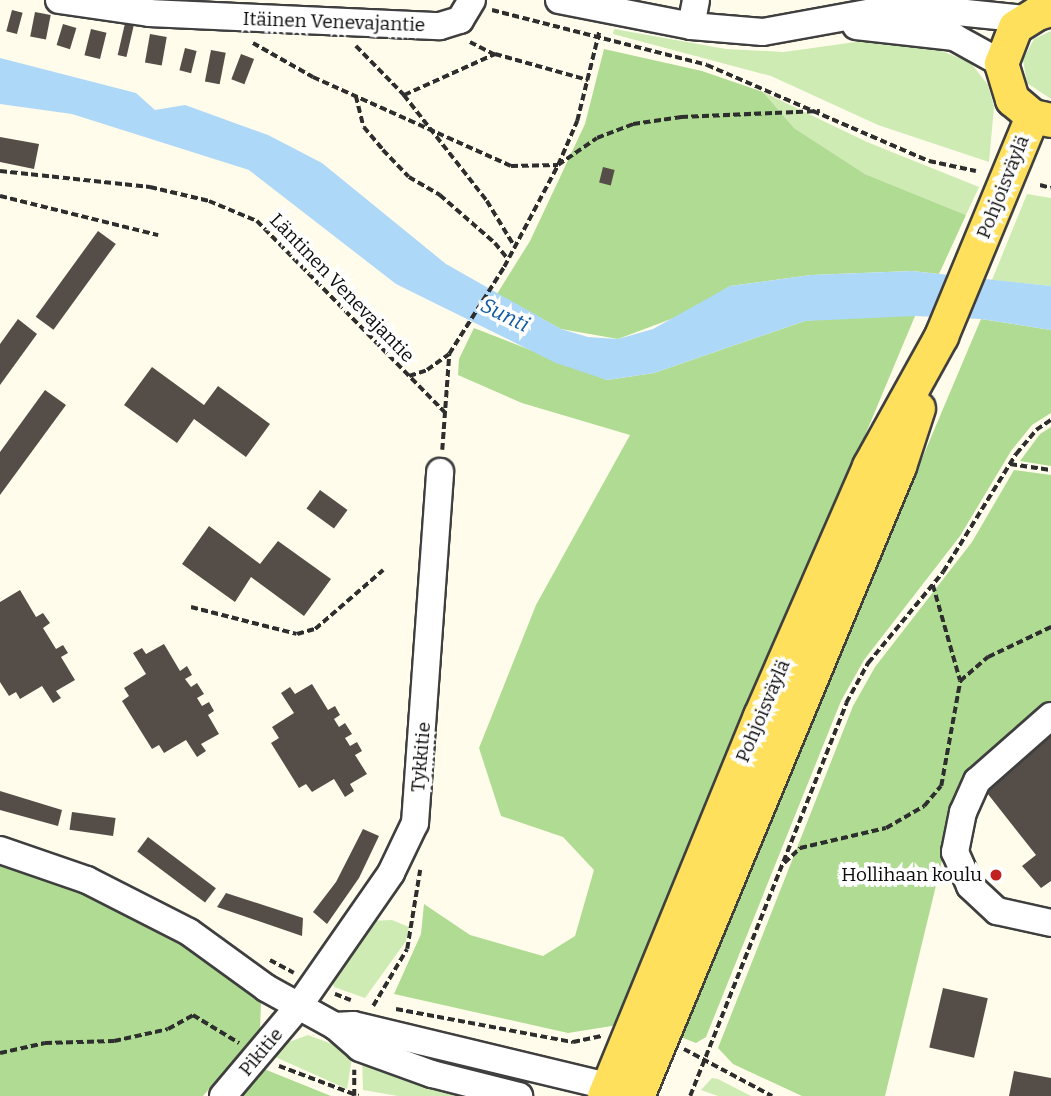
<!DOCTYPE html>
<html>
<head>
<meta charset="utf-8">
<style>
  body { margin:0 }
  #map { position:relative; width:1051px; height:1096px; overflow:hidden; background:#fffceb; font-family:Bitter,serif }
  div>[style] { position:absolute }
  [style*='--x'] { left:calc(var(--x)*1px); top:calc(var(--y)*1px); width:calc(var(--w)*1px); rotate:calc(var(--a)*1deg) }
  .green>* { inset:0; background:#cdebb3 }
  .forest>* { inset:0; background:#afdc92 }
  .water>* { inset:0; background:#aed8f8 }
  .building>* { inset:0; background:#554e48; transform-origin:0 0 }
  .path>* { height:3.5px; margin-top:-1.75px; transform-origin:0; background:repeating-linear-gradient(90deg,#2e2e2e 0 7px,transparent 0 10.5px) }
  .roads { filter:drop-shadow(2px 0 #3f3f3f) drop-shadow(-2px 0 #3f3f3f) drop-shadow(0 2px #3f3f3f) drop-shadow(0 -2px #3f3f3f) }
  .minor>* { height:26px; margin:-13px; padding:0 13px; transform-origin:13px; border-radius:13px; background:#fff }
  .major>* { height:33px; margin:-16.5px; padding:0 16.5px; transform-origin:16.5px; border-radius:16.5px; background:#fee05c }
  .dots>* { width:19px; height:19px; translate:-50% -50%; box-sizing:border-box; border:4px solid #fff; border-radius:50% }
  span { translate:-50% -50%; white-space:nowrap; text-align:center; line-height:1.15; -webkit-text-stroke:7px #fff; paint-order:stroke }
  .street-label { font-size:19px; color:#0c0c0c }
  .poi-label { font-size:19px; color:#0c0c0c }
  .right { translate:-100% -50%; text-align:right }
  .water-label { font-size:21px; color:#115aa2; font-style:italic }
</style>
</head>
<body>
<div id="map">
  <div class="green">
    <i style="clip-path:polygon(614px 29px,726px 49px,784px 52px,891px 37px,931px 47px,970px 62px,988px 85px,994px 107px,989px 162px,878px 125px,771px 76px,613px 34px)"></i>
    <i style="clip-path:polygon(1051px 31px,1051px 99px,1027px 83px,1023px 60px,1034px 39px)"></i>
    <i style="clip-path:polygon(763px 92px,867px 142px,979px 187px,966px 215px,865px 174px,794px 128px)"></i>
    <i style="clip-path:polygon(1027px 194px,1051px 198px,1051px 286px,992px 280px)"></i>
    <i style="clip-path:polygon(392px 920px,409px 927px,406px 941px,365px 998px,334px 987px,332px 979px,368px 921px)"></i>
    <i style="clip-path:polygon(308px 1035px,353px 1052px,347px 1089px,273px 1056px,281px 1045px)"></i>
    <i style="clip-path:polygon(362px 1058px,423px 1082px,462px 1096px,398px 1096px,363px 1090px)"></i>
    <i style="clip-path:polygon(712px 1078px,718px 1079px,751px 1096px,718px 1096px,701px 1090px)"></i>
  </div>
  <div class="forest">
    <i style="clip-path:polygon(604px 49px,702px 71px,763px 92px,794px 128px,865px 174px,966px 215px,939px 274px,912px 271px,811px 275px,730px 286px,687px 313px,618px 339px,561px 329px,497px 294px,530px 241px,585px 124px)"></i>
    <i style="clip-path:polygon(852px 316px,915px 316px,618px 1025px,568px 1033px,394px 994px,421px 934px,424px 904px,470px 935px,543px 956px,575px 936px,594px 870px,563px 837px,501px 816px,479px 748px,536px 605px,630px 435px,522px 403px,458px 375px,459px 359px,474px 328px,607px 380px,654px 373px,805px 321px)"></i>
    <i style="clip-path:polygon(981px 319px,1051px 330px,1051px 413px,1032px 425px,1011px 451px,960px 536px,864px 660px,841px 701px,706px 1037px,696px 1043px,678px 1036px)"></i>
    <i style="clip-path:polygon(1051px 427px,1051px 466px,1020px 461px,1040px 434px)"></i>
    <i style="clip-path:polygon(1014px 470px,1051px 475px,1051px 705px,1013px 728px,975px 768px,956px 803px,885px 1096px,802px 1096px,733px 1064px,718px 1048px,853px 706px,875px 667px,972px 542px)"></i>
    <i style="clip-path:polygon(0 861px,96px 898px,181px 941px,261px 1003px,260px 1029px,203px 1096px,0 1096px)"></i>
    <i style="clip-path:polygon(264px 1069px,331px 1096px,242px 1096px)"></i>
  </div>
  <div class="water">
    <i style="clip-path:polygon(0 58px,136px 93px,155px 110px,185px 105px,268px 135px,322px 163px,446px 264px,561px 329px,588px 337px,618px 339px,653px 329px,730px 286px,811px 275px,912px 271px,1051px 286px,1051px 330px,981px 319px,915px 316px,805px 321px,654px 373px,607px 380px,556px 363px,396px 284px,249px 170px,72px 114px,0 104px)"></i>
  </div>
  <div class="building">
    <i style="left:12px;top:10px;width:11px;height:22px;rotate:15deg"></i>
    <i style="left:35px;top:12px;width:16px;height:25px;rotate:11deg"></i>
    <i style="left:126px;top:19px;width:9px;height:37px;rotate:13deg"></i>
    <i style="left:63px;top:24px;width:14px;height:22px;rotate:17deg"></i>
    <i style="left:91px;top:29px;width:16px;height:27px;rotate:14deg"></i>
    <i style="left:150px;top:34px;width:17px;height:29px;rotate:10deg"></i>
    <i style="left:185px;top:48px;width:12px;height:23px;rotate:14deg"></i>
    <i style="left:211px;top:50px;width:15px;height:32px;rotate:11deg"></i>
    <i style="left:241px;top:54px;width:14px;height:27px;rotate:21deg"></i>
    <i style="clip-path:polygon(0 137px,39px 144px,34px 169px,0 162px)"></i>
    <i style="left:603px;top:167px;width:12px;height:16px;rotate:14deg"></i>
    <i style="left:98px;top:231px;width:22px;height:106px;rotate:36deg"></i>
    <i style="clip-path:polygon(18px 319px,37px 334px,0 385px,0 344px)"></i>
    <i style="clip-path:polygon(152px 367px,204px 405px,218px 386px,270px 424px,246px 457px,194px 419px,177px 443px,124px 405px)"></i>
    <i style="clip-path:polygon(45px 390px,66px 405px,0 495px,0 452px)"></i>
    <i style="left:320px;top:490px;width:34px;height:23px;rotate:36deg"></i>
    <i style="clip-path:polygon(209px 526px,260px 564px,278px 541px,331px 579px,304px 616px,251px 577px,235px 602px,182px 564px)"></i>
    <i style="clip-path:polygon(20px 590px,36px 617px,43px 613px,50px 623px,43px 628px,56px 649px,63px 645px,68px 653px,61px 657px,75px 680px,56px 691px,61px 698px,53px 703px,42px 686px,20px 699px,16px 692px,9px 696px,0 682px,0 602px)"></i>
    <i style="clip-path:polygon(164px 644px,180px 671px,187px 666px,192px 675px,185px 679px,191px 687px,197px 683px,204px 694px,197px 698px,202px 706px,209px 702px,214px 711px,208px 715px,219px 734px,201px 744px,206px 751px,197px 757px,186px 740px,164px 753px,159px 745px,152px 749px,122px 701px,129px 696px,124px 688px,146px 674px,133px 653px,142px 648px,146px 654px)"></i>
    <i style="clip-path:polygon(312px 684px,328px 710px,335px 706px,340px 715px,334px 719px,339px 727px,345px 723px,352px 734px,345px 738px,350px 746px,357px 742px,362px 751px,355px 755px,367px 774px,350px 784px,354px 791px,345px 797px,334px 779px,312px 792px,306px 784px,299px 788px,271px 743px,279px 738px,272px 727px,294px 713px,281px 693px,290px 687px,295px 694px)"></i>
    <i style="clip-path:polygon(1051px 727px,1051px 881px,1041px 888px,1022px 866px,1036px 855px,980px 784px)"></i>
    <i style="clip-path:polygon(0 791px,62px 810px,58px 826px,0 810px)"></i>
    <i style="left:72px;top:812px;width:44px;height:18px;rotate:8deg"></i>
    <i style="clip-path:polygon(363px 829px,379px 836px,359px 878px,327px 924px,313px 912px,336px 882px)"></i>
    <i style="left:148px;top:837px;width:85px;height:18px;rotate:37deg"></i>
    <i style="clip-path:polygon(226px 893px,303px 918px,302px 936px,217px 907px)"></i>
    <i style="left:943px;top:988px;width:46px;height:61px;rotate:13deg"></i>
    <i style="clip-path:polygon(1014px 1071px,1051px 1078px,1051px 1096px,1009px 1096px)"></i>
  </div>
  <div class="path">
    <i style="--x:492;--y:10;--w:222;--a:14.3"></i>
    <i style="--x:707;--y:65;--w:242;--a:23.4"></i>
    <i style="--x:929;--y:161;--w:48;--a:12"></i>
    <i style="--x:470;--y:42;--w:27;--a:27"></i>
    <i style="--x:253;--y:43;--w:69;--a:29.5"></i>
    <i style="--x:313;--y:77;--w:217;--a:24.2"></i>
    <i style="--x:511;--y:166;--w:47;--a:-1.2"></i>
    <i style="--x:558;--y:165;--w:47;--a:-34.7"></i>
    <i style="--x:597;--y:138;--w:39;--a:-21"></i>
    <i style="--x:633;--y:124;--w:49;--a:-8.3"></i>
    <i style="--x:681;--y:117;--w:139;--a:-2.5"></i>
    <i style="--x:356;--y:46;--w:69;--a:45.6"></i>
    <i style="--x:404;--y:95;--w:135;--a:51.9"></i>
    <i style="--x:487;--y:201;--w:54;--a:58.7"></i>
    <i style="--x:404;--y:95;--w:100;--a:-24.3"></i>
    <i style="--x:495;--y:54;--w:97;--a:15.6"></i>
    <i style="--x:356;--y:96;--w:32;--a:76"></i>
    <i style="--x:364;--y:127;--w:30;--a:50"></i>
    <i style="--x:383;--y:150;--w:37;--a:46"></i>
    <i style="--x:409;--y:177;--w:36;--a:30"></i>
    <i style="--x:440;--y:195;--w:73;--a:41.1"></i>
    <i style="--x:495;--y:243;--w:21;--a:51"></i>
    <i style="--x:0;--y:171;--w:151;--a:6.1"></i>
    <i style="--x:150;--y:187;--w:61;--a:13.3"></i>
    <i style="--x:209;--y:201;--w:52;--a:22.6"></i>
    <i style="--x:257;--y:221;--w:268;--a:45.5"></i>
    <i style="--x:1040;--y:185;--w:11;--a:15"></i>
    <i style="--x:0;--y:196;--w:163;--a:13.9"></i>
    <i style="--x:409;--y:376;--w:19;--a:-18"></i>
    <i style="--x:427;--y:370;--w:27;--a:-36"></i>
    <i style="--x:442;--y:450;--w:96;--a:-85.8"></i>
    <i style="--x:449;--y:354;--w:103;--a:-57.7"></i>
    <i style="--x:504;--y:267;--w:115;--a:-62.1"></i>
    <i style="--x:558;--y:165;--w:48;--a:-66.6"></i>
    <i style="--x:577;--y:121;--w:92;--a:-76.1"></i>
    <i style="--x:1010;--y:464;--w:41;--a:8.3"></i>
    <i style="--x:933;--y:585;--w:99;--a:74.1"></i>
    <i style="--x:191;--y:607;--w:109;--a:14.3"></i>
    <i style="--x:297;--y:634;--w:19;--a:-16"></i>
    <i style="--x:315;--y:629;--w:90;--a:-40.9"></i>
    <i style="--x:784;--y:863;--w:22;--a:-43"></i>
    <i style="--x:800;--y:848;--w:88;--a:-13.1"></i>
    <i style="--x:886;--y:828;--w:44;--a:-30.1"></i>
    <i style="--x:924;--y:806;--w:26;--a:-50"></i>
    <i style="--x:941;--y:786;--w:107;--a:-79.7"></i>
    <i style="--x:960;--y:681;--w:37;--a:-41"></i>
    <i style="--x:988;--y:657;--w:70;--a:-25.5"></i>
    <i style="--x:270;--y:960;--w:27;--a:28"></i>
    <i style="--x:335;--y:994;--w:17;--a:21"></i>
    <i style="--x:373;--y:1006;--w:66;--a:-59.2"></i>
    <i style="--x:407;--y:949;--w:80;--a:-80.7"></i>
    <i style="--x:396;--y:1009;--w:180;--a:10.6"></i>
    <i style="--x:573;--y:1042;--w:29;--a:-12"></i>
    <i style="--x:684;--y:1049;--w:100;--a:28.1"></i>
    <i style="--x:0;--y:1053;--w:46;--a:-12.5"></i>
    <i style="--x:45;--y:1043;--w:69;--a:-1.7"></i>
    <i style="--x:114;--y:1041;--w:55;--a:-12.5"></i>
    <i style="--x:168;--y:1029;--w:29;--a:-29"></i>
    <i style="--x:193;--y:1015;--w:54;--a:31.3"></i>
    <i style="--x:279;--y:1066;--w:85;--a:20.6"></i>
    <i style="--x:354;--y:1096;--w:26;--a:-90"></i>
    <i style="--x:690;--y:1096;--w:423;--a:-68.3"></i>
    <i style="--x:846;--y:703;--w:46;--a:-61.2"></i>
    <i style="--x:868;--y:663;--w:118;--a:-50.5"></i>
    <i style="--x:943;--y:572;--w:139;--a:-58.3"></i>
    <i style="--x:1016;--y:454;--w:31;--a:-50"></i>
    <i style="--x:1036;--y:430;--w:18;--a:-34"></i>
  </div>
  <div class="roads">
    <div class="minor">
      <i style="--x:59;--y:0;--w:91;--a:8.2"></i>
      <i style="--x:149;--y:13;--w:291;--a:2.6"></i>
      <i style="--x:440;--y:26;--w:21;--a:-17"></i>
      <i style="--x:460;--y:20;--w:23;--a:-59"></i>
      <i style="--x:559;--y:0;--w:135;--a:11.1"></i>
      <i style="--x:691;--y:26;--w:72;--a:4.8"></i>
      <i style="--x:763;--y:32;--w:118;--a:-10.3"></i>
      <i style="--x:879;--y:11;--w:58;--a:-1"></i>
      <i style="--x:937;--y:10;--w:88;--a:5.8"></i>
      <i style="--x:691;--y:26;--w:26;--a:-79"></i>
      <i style="--x:856;--y:26;--w:99;--a:6.4"></i>
      <i style="--x:954;--y:37;--w:54;--a:29"></i>
      <i style="--x:1051;--y:716;--w:98;--a:138.7"></i>
      <i style="--x:977;--y:781;--w:34;--a:114"></i>
      <i style="--x:963;--y:812;--w:41;--a:101.3"></i>
      <i style="--x:955;--y:852;--w:37;--a:66"></i>
      <i style="--x:970;--y:886;--w:37;--a:43"></i>
      <i style="--x:997;--y:911;--w:55;--a:12.5"></i>
      <i style="--x:0;--y:850;--w:92;--a:19"></i>
      <i style="--x:87;--y:880;--w:114;--a:27"></i>
      <i style="--x:189;--y:932;--w:95;--a:36"></i>
      <i style="--x:266;--y:988;--w:79;--a:28.8"></i>
      <i style="--x:335;--y:1026;--w:33;--a:41"></i>
      <i style="--x:360;--y:1048;--w:77;--a:19.9"></i>
      <i style="--x:432;--y:1074;--w:90;--a:14.2"></i>
      <i style="--x:335;--y:1026;--w:18;--a:-3"></i>
      <i style="--x:353;--y:1025;--w:262;--a:13.5"></i>
      <i style="--x:223;--y:1096;--w:116;--a:-49.9"></i>
      <i style="--x:298;--y:1007;--w:163;--a:-55.2"></i>
      <i style="--x:391;--y:873;--w:55;--a:-64.4"></i>
      <i style="--x:415;--y:823;--w:352;--a:-85.9"></i>
    </div>
    <div class="major">
      <i style="--x:1051;--y:9;--w:15;--a:164"></i>
      <i style="--x:1037;--y:13;--w:26;--a:148"></i>
      <i style="--x:1015;--y:27;--w:39;--a:111"></i>
      <i style="--x:1001;--y:63;--w:38;--a:73"></i>
      <i style="--x:1012;--y:99;--w:26;--a:40"></i>
      <i style="--x:1032;--y:116;--w:19;--a:12"></i>
      <i style="--x:604;--y:1096;--w:411;--a:-67.7"></i>
      <i style="--x:760;--y:716;--w:273;--a:-66.4"></i>
      <i style="--x:869;--y:466;--w:149;--a:-61"></i>
      <i style="--x:941;--y:336;--w:238;--a:-67.5"></i>
      <i style="--x:637;--y:1096;--w:682;--a:-67.42"></i>
      <i style="--x:899;--y:466;--w:61;--a:-71.9"></i>
    </div>
  </div>
  <div class="dots">
    <i style="left:996px;top:875px;background:#c1211f"></i>
  </div>
  <div class="street-label">
    <span style="left:334px;top:22px;rotate:2deg">Itäinen Venevajantie</span>
    <span style="left:1003px;top:187px;rotate:-68deg">Pohjoisväylä</span>
    <span style="left:342px;top:288px;rotate:46deg">Läntinen Venevajantie</span>
    <span style="left:763px;top:711px;rotate:-67deg">Pohjoisväylä</span>
    <span style="left:421px;top:757px;rotate:-85deg">Tykkitie</span>
    <span style="left:261px;top:1052px;rotate:-50deg">Pikitie</span>
  </div>
  <div class="poi-label">
    <span class="right" style="left:982px;top:875px">Hollihaan koulu</span>
  </div>
  <div class="water-label">
    <span style="left:505px;top:315px;rotate:26deg">Sunti</span>
  </div>
</div>
</body>
</html>
